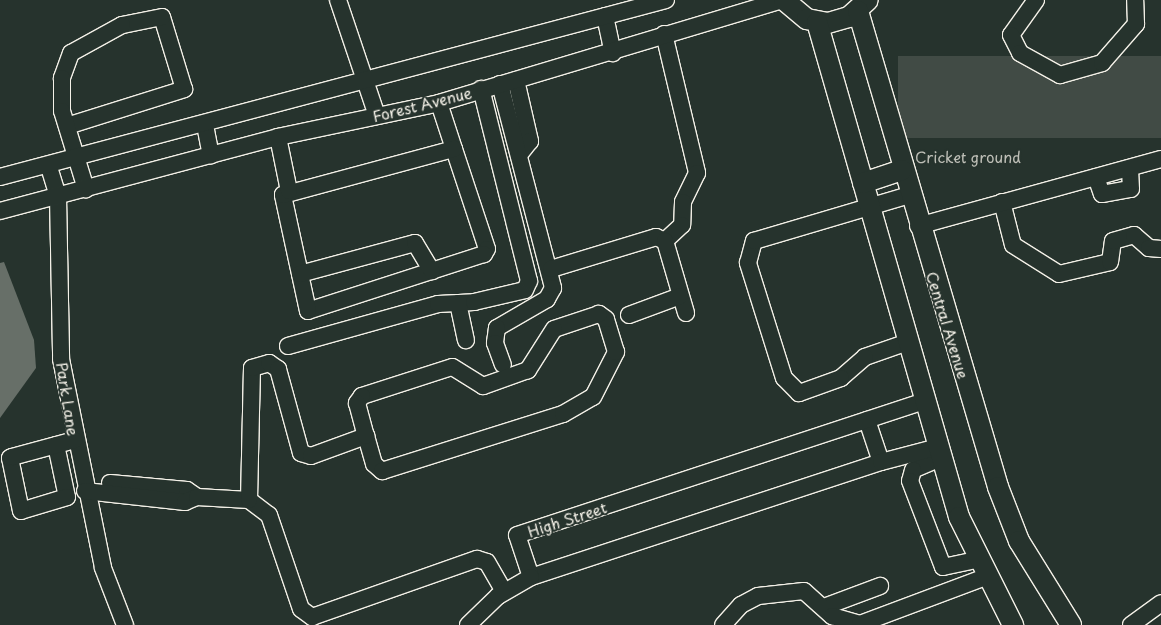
<!DOCTYPE html>
<html>
<head>
<meta charset="utf-8">
<style>
  body { margin:0 }
  #map { position:relative; width:1161px; height:625px; overflow:hidden; background:#26332d; font-family:"Playpen Sans",sans-serif }
  div>[style] { position:absolute }
  [style*='--x'] { left:calc(var(--x)*1px); top:calc(var(--y)*1px); width:calc(var(--w)*1px); rotate:calc(var(--a)*1deg) }
  .green>* { inset:0; background:#414b45; transform-origin:0 0 }
  .water>* { inset:0; background:#676f68 }
  .roads { filter:drop-shadow(1px 0 #f4f1e8) drop-shadow(-1px 0 #f4f1e8) drop-shadow(0 1px #f4f1e8) drop-shadow(0 -1px #f4f1e8) }
  .minor>* { height:16px; margin:-8px; padding:0 8px; transform-origin:8px; border-radius:8px; background:#26332d }
  .major>* { height:20px; margin:-10px; padding:0 10px; transform-origin:10px; border-radius:10px; background:#26332d }
  span { translate:-50% -50%; white-space:nowrap; text-align:center; line-height:1.15; -webkit-text-stroke:4px #26332d; paint-order:stroke }
  .street-label { font-size:15px; color:#f4f1e8 }
  .park-label { font-size:15px; color:#bebfb7 }
</style>
</head>
<body>
<div id="map">
  <div class="green">
    <i style="left:1161px;top:56px;width:82px;height:263px;rotate:90deg"></i>
  </div>
  <div class="water">
    <i style="clip-path:polygon(4px 262px,34px 340px,36px 368px,0 418px,0 263px)"></i>
  </div>
  <div class="roads">
    <div class="minor">
      <i style="--x:338;--y:0;--w:122;--a:71.4"></i>
      <i style="--x:1036;--y:0;--w:43;--a:125.5"></i>
      <i style="--x:1011;--y:35;--w:20;--a:63"></i>
      <i style="--x:1020;--y:53;--w:46;--a:28.8"></i>
      <i style="--x:1060;--y:75;--w:44;--a:-15.9"></i>
      <i style="--x:1102;--y:63;--w:52;--a:-48.9"></i>
      <i style="--x:1136;--y:24;--w:24;--a:-92"></i>
      <i style="--x:605;--y:16;--w:38;--a:78"></i>
      <i style="--x:664;--y:34;--w:143;--a:76.6"></i>
      <i style="--x:697;--y:173;--w:32;--a:116"></i>
      <i style="--x:683;--y:202;--w:23;--a:92"></i>
      <i style="--x:682;--y:225;--w:23;--a:137"></i>
      <i style="--x:516;--y:80;--w:63;--a:77.1"></i>
      <i style="--x:530;--y:141;--w:18;--a:128"></i>
      <i style="--x:500;--y:84;--w:211;--a:75.4"></i>
      <i style="--x:553;--y:288;--w:13;--a:119"></i>
      <i style="--x:547;--y:299;--w:58;--a:149.9"></i>
      <i style="--x:497;--y:328;--w:15;--a:98"></i>
      <i style="--x:495;--y:343;--w:23;--a:70"></i>
      <i style="--x:439;--y:103;--w:48;--a:71.9"></i>
      <i style="--x:454;--y:149;--w:105;--a:71.7"></i>
      <i style="--x:487;--y:249;--w:6;--a:121"></i>
      <i style="--x:484;--y:254;--w:185;--a:162.1"></i>
      <i style="--x:308;--y:311;--w:119;--a:-102.2"></i>
      <i style="--x:283;--y:195;--w:177;--a:-15.1"></i>
      <i style="--x:205;--y:125;--w:31;--a:79"></i>
      <i style="--x:67;--y:126;--w:123;--a:-17.5"></i>
      <i style="--x:184;--y:89;--w:75;--a:-107"></i>
      <i style="--x:162;--y:17;--w:41;--a:168.7"></i>
      <i style="--x:122;--y:25;--w:58;--a:151.2"></i>
      <i style="--x:71;--y:53;--w:27;--a:110"></i>
      <i style="--x:62;--y:78;--w:33;--a:90"></i>
      <i style="--x:62;--y:111;--w:82;--a:72.9"></i>
      <i style="--x:278;--y:137;--w:55;--a:78.5"></i>
      <i style="--x:49;--y:167;--w:30;--a:73"></i>
      <i style="--x:58;--y:196;--w:163;--a:88.9"></i>
      <i style="--x:61;--y:359;--w:213;--a:78.6"></i>
      <i style="--x:103;--y:568;--w:61;--a:68.9"></i>
      <i style="--x:0;--y:177;--w:689;--a:-14.88"></i>
      <i style="--x:1096;--y:177;--w:18;--a:71"></i>
      <i style="--x:1102;--y:194;--w:29;--a:-10"></i>
      <i style="--x:1131;--y:189;--w:21;--a:-93"></i>
      <i style="--x:1002;--y:202;--w:44;--a:75.7"></i>
      <i style="--x:1013;--y:245;--w:54;--a:32.2"></i>
      <i style="--x:1059;--y:274;--w:52;--a:-13.2"></i>
      <i style="--x:1110;--y:262;--w:21;--a:-82"></i>
      <i style="--x:1113;--y:241;--w:22;--a:-16"></i>
      <i style="--x:1134;--y:235;--w:20;--a:41"></i>
      <i style="--x:1149;--y:248;--w:12;--a:5"></i>
      <i style="--x:0;--y:211;--w:288;--a:-14.9"></i>
      <i style="--x:278;--y:137;--w:165;--a:-11.9"></i>
      <i style="--x:439;--y:103;--w:359;--a:-16.7"></i>
      <i style="--x:918;--y:226;--w:252;--a:-15.4"></i>
      <i style="--x:551;--y:269;--w:110;--a:-16.9"></i>
      <i style="--x:656;--y:237;--w:10;--a:24"></i>
      <i style="--x:665;--y:241;--w:75;--a:73.7"></i>
      <i style="--x:300;--y:274;--w:119;--a:-15.1"></i>
      <i style="--x:415;--y:243;--w:33;--a:59"></i>
      <i style="--x:458;--y:303;--w:38;--a:78"></i>
      <i style="--x:629;--y:315;--w:54;--a:-20.4"></i>
      <i style="--x:908;--y:342;--w:46;--a:160.8"></i>
      <i style="--x:865;--y:357;--w:32;--a:139"></i>
      <i style="--x:841;--y:378;--w:45;--a:160.3"></i>
      <i style="--x:799;--y:393;--w:21;--a:-135"></i>
      <i style="--x:784;--y:378;--w:121;--a:-107.4"></i>
      <i style="--x:748;--y:263;--w:23;--a:-75"></i>
      <i style="--x:754;--y:241;--w:162;--a:-16.5"></i>
      <i style="--x:288;--y:346;--w:156;--a:-15.6"></i>
      <i style="--x:438;--y:304;--w:36;--a:-3"></i>
      <i style="--x:474;--y:302;--w:52;--a:-13.2"></i>
      <i style="--x:525;--y:290;--w:10;--a:-66"></i>
      <i style="--x:529;--y:281;--w:198;--a:-104"></i>
      <i style="--x:867;--y:420;--w:44;--a:71.6"></i>
      <i style="--x:881;--y:462;--w:368;--a:161.8"></i>
      <i style="--x:531;--y:577;--w:44;--a:-108.4"></i>
      <i style="--x:517;--y:535;--w:429;--a:-18.2"></i>
      <i style="--x:56;--y:445;--w:53;--a:78.1"></i>
      <i style="--x:67;--y:497;--w:48;--a:163.1"></i>
      <i style="--x:21;--y:511;--w:54;--a:-101.7"></i>
      <i style="--x:10;--y:458;--w:2;--a:-27"></i>
      <i style="--x:12;--y:457;--w:65;--a:-15.1"></i>
      <i style="--x:941;--y:458;--w:30;--a:157"></i>
      <i style="--x:913;--y:470;--w:11;--a:105"></i>
      <i style="--x:910;--y:481;--w:92;--a:69"></i>
      <i style="--x:943;--y:567;--w:35;--a:-12"></i>
      <i style="--x:881;--y:462;--w:59;--a:-14.7"></i>
      <i style="--x:110;--y:483;--w:77;--a:5.2"></i>
      <i style="--x:187;--y:490;--w:12;--a:35"></i>
      <i style="--x:85;--y:491;--w:101;--a:6.3"></i>
      <i style="--x:185;--y:502;--w:13;--a:-23"></i>
      <i style="--x:197;--y:497;--w:52;--a:3.3"></i>
      <i style="--x:249;--y:500;--w:25;--a:37"></i>
      <i style="--x:269;--y:515;--w:99;--a:71.2"></i>
      <i style="--x:301;--y:609;--w:14;--a:36"></i>
      <i style="--x:312;--y:617;--w:175;--a:-19.4"></i>
      <i style="--x:477;--y:559;--w:10;--a:17"></i>
      <i style="--x:487;--y:562;--w:34;--a:60"></i>
      <i style="--x:249;--y:500;--w:132;--a:-88.7"></i>
      <i style="--x:252;--y:368;--w:18;--a:-16"></i>
      <i style="--x:269;--y:363;--w:11;--a:34"></i>
      <i style="--x:278;--y:369;--w:87;--a:74.7"></i>
      <i style="--x:301;--y:453;--w:10;--a:17"></i>
      <i style="--x:311;--y:456;--w:59;--a:-20"></i>
      <i style="--x:366;--y:436;--w:29;--a:74"></i>
      <i style="--x:374;--y:464;--w:11;--a:41"></i>
      <i style="--x:382;--y:471;--w:190;--a:-17.5"></i>
      <i style="--x:563;--y:414;--w:34;--a:-30"></i>
      <i style="--x:593;--y:397;--w:51;--a:-62.9"></i>
      <i style="--x:616;--y:352;--w:34;--a:-107"></i>
      <i style="--x:606;--y:319;--w:9;--a:-144"></i>
      <i style="--x:599;--y:314;--w:47;--a:161.6"></i>
      <i style="--x:554;--y:329;--w:49;--a:122.4"></i>
      <i style="--x:528;--y:370;--w:48;--a:160.4"></i>
      <i style="--x:483;--y:386;--w:36;--a:-148"></i>
      <i style="--x:452;--y:367;--w:95;--a:162.1"></i>
      <i style="--x:362;--y:396;--w:9;--a:126"></i>
      <i style="--x:357;--y:403;--w:34;--a:75"></i>
      <i style="--x:824;--y:607;--w:60;--a:-20.6"></i>
      <i style="--x:468;--y:625;--w:42;--a:-44"></i>
      <i style="--x:498;--y:596;--w:38;--a:-30"></i>
      <i style="--x:723;--y:625;--w:27;--a:-48"></i>
      <i style="--x:741;--y:605;--w:19;--a:-28"></i>
      <i style="--x:758;--y:596;--w:46;--a:-6.2"></i>
      <i style="--x:804;--y:591;--w:38;--a:42"></i>
      <i style="--x:832;--y:616;--w:29;--a:16"></i>
      <i style="--x:860;--y:624;--w:134;--a:-20.5"></i>
      <i style="--x:1131;--y:625;--w:37;--a:-36"></i>
    </div>
    <div class="major">
      <i style="--x:784;--y:0;--w:30;--a:40"></i>
      <i style="--x:807;--y:19;--w:21;--a:11"></i>
      <i style="--x:828;--y:23;--w:22;--a:-16"></i>
      <i style="--x:849;--y:17;--w:25;--a:-42"></i>
      <i style="--x:858;--y:11;--w:496;--a:73.6"></i>
      <i style="--x:998;--y:487;--w:58;--a:68.7"></i>
      <i style="--x:1019;--y:541;--w:99;--a:58.2"></i>
      <i style="--x:817;--y:22;--w:515;--a:73.99"></i>
      <i style="--x:959;--y:517;--w:121;--a:63.4"></i>
      <i style="--x:863;--y:183;--w:41;--a:-18.4"></i>
    </div>
  </div>
  <div class="street-label">
    <span style="left:422px;top:104px;rotate:-14deg">Forest Avenue</span>
    <span style="left:948px;top:325px;rotate:73deg">Central Avenue</span>
    <span style="left:68px;top:399px;rotate:81deg">Park Lane</span>
    <span style="left:567px;top:519px;rotate:-18deg">High Street</span>
  </div>
  <div class="park-label">
    <span style="left:968px;top:157px">Cricket ground</span>
  </div>
</div>
</body>
</html>
